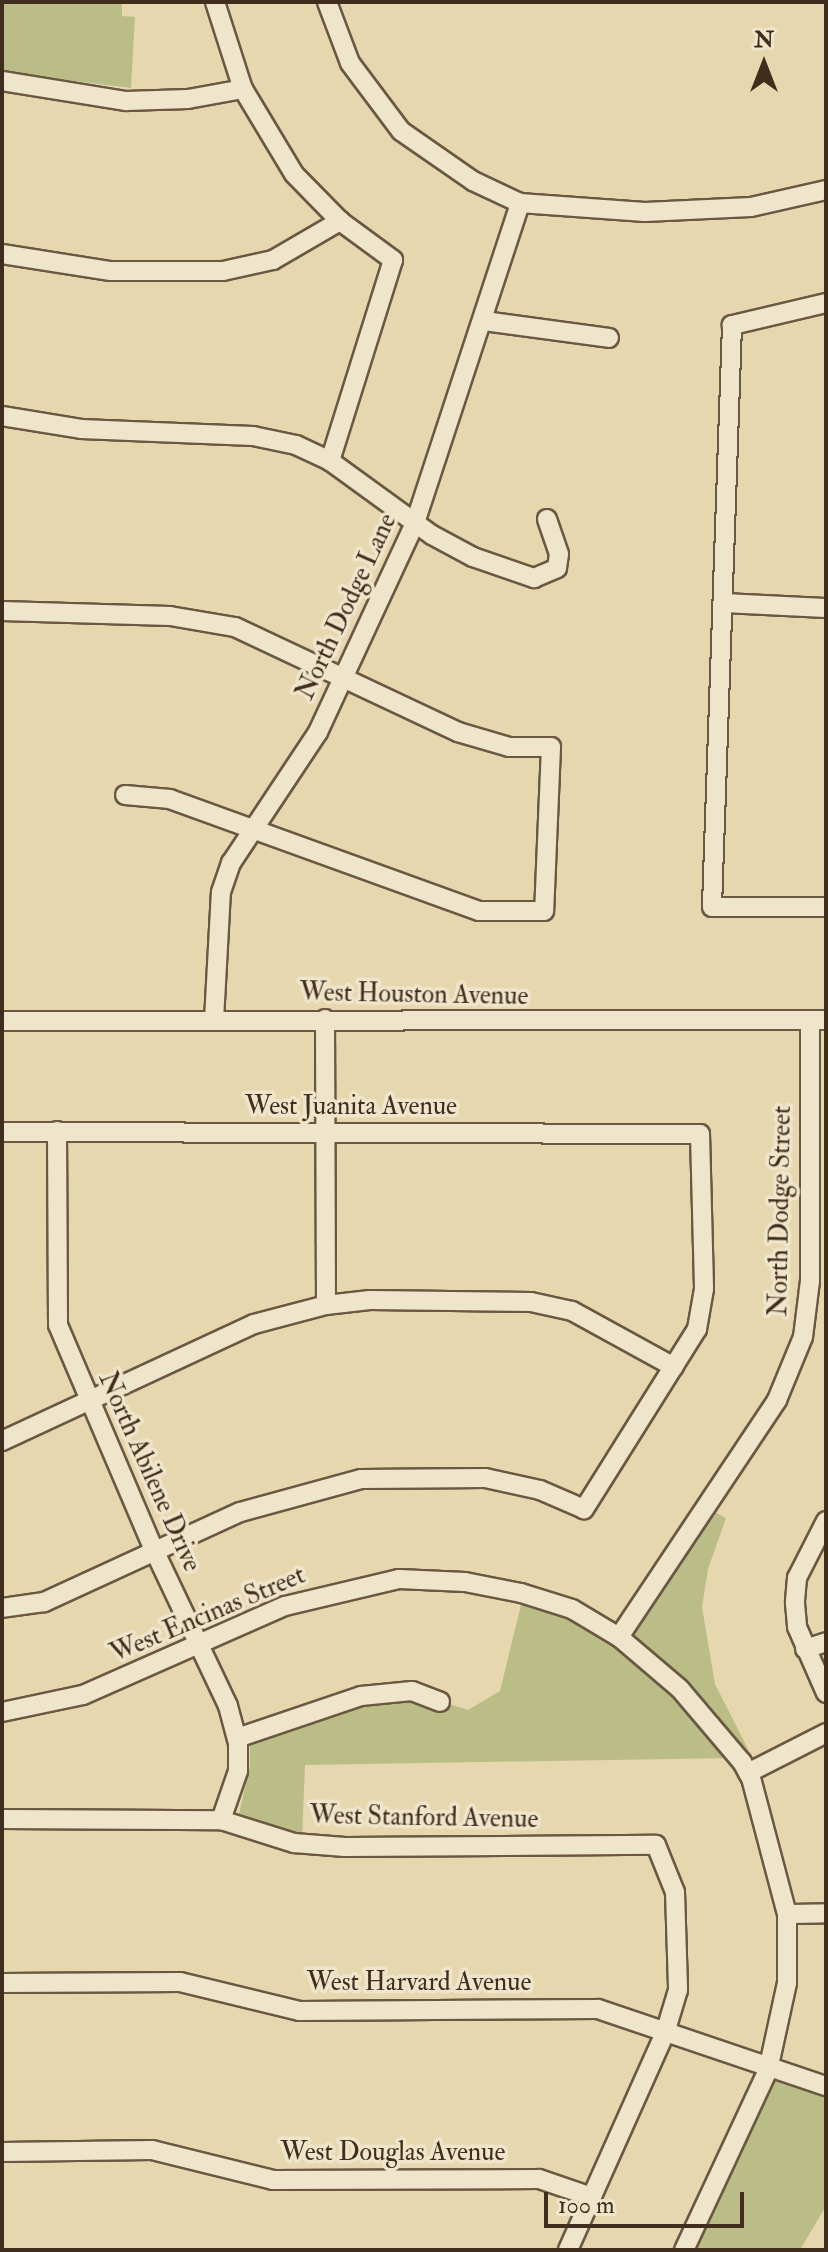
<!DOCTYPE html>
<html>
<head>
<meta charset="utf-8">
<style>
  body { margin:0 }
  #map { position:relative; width:828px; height:2252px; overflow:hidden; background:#e7d7af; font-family:"IM FELL Double Pica",serif }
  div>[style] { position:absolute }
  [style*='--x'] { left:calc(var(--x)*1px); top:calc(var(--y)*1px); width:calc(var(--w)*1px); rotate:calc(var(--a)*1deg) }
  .green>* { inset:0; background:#bbbd87 }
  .roads { filter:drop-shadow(2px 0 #6a5842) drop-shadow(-2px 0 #6a5842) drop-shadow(0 2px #6a5842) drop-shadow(0 -2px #6a5842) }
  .minor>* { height:18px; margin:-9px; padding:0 9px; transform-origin:9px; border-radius:9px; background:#efe5cb }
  span { translate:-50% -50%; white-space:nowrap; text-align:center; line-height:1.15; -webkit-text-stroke:7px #efe5cb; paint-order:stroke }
  .street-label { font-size:26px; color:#412d1d }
  .frame { position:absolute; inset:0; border:4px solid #412d1d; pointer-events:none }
  .north { position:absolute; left:724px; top:24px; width:80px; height:80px; -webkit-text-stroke:6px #efe5cb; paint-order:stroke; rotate:0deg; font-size:22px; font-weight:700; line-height:32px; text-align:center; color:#412d1d }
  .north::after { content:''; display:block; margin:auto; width:28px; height:36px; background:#412d1d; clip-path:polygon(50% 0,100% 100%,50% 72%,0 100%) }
  .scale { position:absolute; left:544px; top:2192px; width:200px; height:36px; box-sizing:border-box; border:4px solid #412d1d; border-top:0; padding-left:10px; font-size:24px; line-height:28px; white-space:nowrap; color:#412d1d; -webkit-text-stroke:6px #efe5cb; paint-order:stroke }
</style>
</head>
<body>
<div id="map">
  <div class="green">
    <i style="clip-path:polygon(2px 2px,122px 2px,122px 16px,135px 17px,131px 88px,2px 72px)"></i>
    <i style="clip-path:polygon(701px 1505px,726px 1518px,708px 1569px,702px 1607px,715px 1684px,754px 1761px,739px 1773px,730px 1758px,305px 1765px,302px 1838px,238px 1818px,250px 1766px,250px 1739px,368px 1699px,417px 1694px,468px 1710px,500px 1691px,522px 1601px,571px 1616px,613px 1638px)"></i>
    <i style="clip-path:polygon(775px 2079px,826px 2095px,826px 2206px,800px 2250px,691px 2250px,767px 2084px)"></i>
  </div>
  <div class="roads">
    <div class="minor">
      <i style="--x:215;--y:2;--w:91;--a:72.2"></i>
      <i style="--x:243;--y:89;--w:99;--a:59"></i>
      <i style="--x:294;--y:174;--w:66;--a:45.6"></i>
      <i style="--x:340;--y:221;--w:66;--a:36.3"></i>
      <i style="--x:393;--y:260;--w:211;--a:107.4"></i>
      <i style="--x:327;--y:2;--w:65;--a:69.3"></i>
      <i style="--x:350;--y:63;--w:85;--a:53.1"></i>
      <i style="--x:401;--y:131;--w:88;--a:34.8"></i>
      <i style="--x:473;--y:181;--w:52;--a:25.1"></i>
      <i style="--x:520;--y:203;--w:125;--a:4.1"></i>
      <i style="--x:645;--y:212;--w:106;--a:-2.7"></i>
      <i style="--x:751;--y:207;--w:77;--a:-12.8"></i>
      <i style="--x:2;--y:81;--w:126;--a:9.2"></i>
      <i style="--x:126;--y:101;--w:62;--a:-1.8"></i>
      <i style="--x:188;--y:99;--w:56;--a:-10.3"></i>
      <i style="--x:2;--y:254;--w:110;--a:8.9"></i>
      <i style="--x:111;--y:271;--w:112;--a:0"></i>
      <i style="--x:223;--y:271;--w:51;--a:-12.4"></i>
      <i style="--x:273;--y:260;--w:78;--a:-30.2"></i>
      <i style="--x:826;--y:303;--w:97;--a:166.8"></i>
      <i style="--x:732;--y:325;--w:582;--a:91.97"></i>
      <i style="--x:712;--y:907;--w:114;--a:0"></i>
      <i style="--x:484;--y:321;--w:126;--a:7.7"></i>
      <i style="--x:2;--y:416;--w:80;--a:9.3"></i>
      <i style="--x:81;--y:429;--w:172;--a:2.3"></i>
      <i style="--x:253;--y:436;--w:44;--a:11.8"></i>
      <i style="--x:296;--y:445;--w:38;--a:25"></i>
      <i style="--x:330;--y:461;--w:126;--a:36"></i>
      <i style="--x:432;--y:535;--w:47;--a:28.2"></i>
      <i style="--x:473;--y:557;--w:65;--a:19"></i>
      <i style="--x:534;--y:578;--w:25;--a:-23"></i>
      <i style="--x:557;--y:568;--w:14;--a:-82"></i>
      <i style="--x:559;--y:554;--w:37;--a:-109"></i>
      <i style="--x:723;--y:603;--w:103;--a:2.8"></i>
      <i style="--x:2;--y:611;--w:168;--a:1.7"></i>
      <i style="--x:170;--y:616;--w:66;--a:9.6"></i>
      <i style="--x:235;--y:627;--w:246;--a:25.2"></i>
      <i style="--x:458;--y:732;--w:53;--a:16.4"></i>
      <i style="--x:509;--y:747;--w:42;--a:0"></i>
      <i style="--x:551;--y:747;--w:164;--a:92.4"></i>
      <i style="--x:544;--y:911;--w:65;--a:180"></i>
      <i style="--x:479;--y:911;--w:329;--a:-160.1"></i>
      <i style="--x:170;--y:799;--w:45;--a:-174.9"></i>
      <i style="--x:325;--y:1019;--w:286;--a:89.8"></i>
      <i style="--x:214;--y:1020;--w:128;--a:-86.9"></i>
      <i style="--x:221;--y:892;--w:31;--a:-71"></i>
      <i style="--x:231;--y:863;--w:157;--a:-56.4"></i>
      <i style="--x:318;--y:732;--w:230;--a:-65.1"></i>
      <i style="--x:415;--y:523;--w:337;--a:-71.8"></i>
      <i style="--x:2;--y:1021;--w:824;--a:-0.07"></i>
      <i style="--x:57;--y:1131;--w:194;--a:89.7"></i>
      <i style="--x:58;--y:1325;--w:247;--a:66.9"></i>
      <i style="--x:155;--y:1552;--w:170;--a:64.6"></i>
      <i style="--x:228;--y:1706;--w:38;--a:75"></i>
      <i style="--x:238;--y:1743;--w:28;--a:90"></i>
      <i style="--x:238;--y:1771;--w:52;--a:109.1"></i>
      <i style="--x:2;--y:1132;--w:698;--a:0.16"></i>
      <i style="--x:700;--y:1134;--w:155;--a:88.5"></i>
      <i style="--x:704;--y:1289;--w:41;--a:99.9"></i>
      <i style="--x:697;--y:1329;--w:213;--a:122.1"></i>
      <i style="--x:584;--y:1509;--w:48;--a:-156.6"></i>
      <i style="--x:540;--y:1490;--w:56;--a:-167.7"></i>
      <i style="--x:485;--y:1478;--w:124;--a:179.5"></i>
      <i style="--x:361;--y:1479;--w:125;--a:164.7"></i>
      <i style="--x:240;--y:1512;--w:216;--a:155.3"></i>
      <i style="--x:44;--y:1602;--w:42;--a:171.9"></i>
      <i style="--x:2;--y:1441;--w:278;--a:-24.9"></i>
      <i style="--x:254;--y:1324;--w:74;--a:-14.8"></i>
      <i style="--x:326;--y:1305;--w:44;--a:-6.5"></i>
      <i style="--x:370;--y:1300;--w:161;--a:0.7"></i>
      <i style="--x:531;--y:1302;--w:42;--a:12.4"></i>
      <i style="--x:572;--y:1311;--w:116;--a:28.8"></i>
      <i style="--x:826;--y:1521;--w:64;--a:117"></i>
      <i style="--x:797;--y:1578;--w:25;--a:95"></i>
      <i style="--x:795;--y:1603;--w:24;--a:85"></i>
      <i style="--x:797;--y:1627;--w:72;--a:66.3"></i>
      <i style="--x:619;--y:1637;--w:285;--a:-56.3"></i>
      <i style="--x:777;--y:1400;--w:68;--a:-67.6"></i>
      <i style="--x:803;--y:1337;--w:56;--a:-82.9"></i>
      <i style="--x:810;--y:1281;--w:261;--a:-90"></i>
      <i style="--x:805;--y:1649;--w:22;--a:-18"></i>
      <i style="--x:2;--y:1712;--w:83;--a:-11.9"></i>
      <i style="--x:83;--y:1695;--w:221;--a:-23.8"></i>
      <i style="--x:285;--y:1606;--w:117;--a:-13.3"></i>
      <i style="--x:399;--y:1579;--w:66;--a:2.6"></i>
      <i style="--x:465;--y:1582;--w:57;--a:11.1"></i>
      <i style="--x:521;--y:1593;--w:53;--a:17.4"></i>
      <i style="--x:572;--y:1609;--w:55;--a:30.8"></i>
      <i style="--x:619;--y:1637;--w:80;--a:40.4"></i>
      <i style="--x:680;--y:1689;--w:96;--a:49.7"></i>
      <i style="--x:742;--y:1762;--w:18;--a:61"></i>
      <i style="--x:751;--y:1778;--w:141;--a:75.2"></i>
      <i style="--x:787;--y:1914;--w:69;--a:90"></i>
      <i style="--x:787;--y:1983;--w:89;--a:102.3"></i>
      <i style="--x:768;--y:2070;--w:199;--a:115"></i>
      <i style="--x:237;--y:1738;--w:131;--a:-18.7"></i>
      <i style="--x:361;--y:1696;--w:51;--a:-5.6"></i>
      <i style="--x:412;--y:1691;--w:30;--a:21"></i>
      <i style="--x:748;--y:1773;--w:88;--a:-27.1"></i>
      <i style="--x:2;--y:1819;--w:219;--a:0.3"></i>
      <i style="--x:221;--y:1820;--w:77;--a:17.5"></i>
      <i style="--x:294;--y:1843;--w:51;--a:4.5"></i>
      <i style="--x:345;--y:1847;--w:311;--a:-0.4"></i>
      <i style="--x:656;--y:1845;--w:51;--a:68"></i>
      <i style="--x:675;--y:1892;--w:98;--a:88.2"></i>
      <i style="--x:678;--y:1990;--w:45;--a:106.8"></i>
      <i style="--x:665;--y:2033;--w:238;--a:114.1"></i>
      <i style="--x:787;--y:1914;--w:39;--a:-1"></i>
      <i style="--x:2;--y:1983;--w:178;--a:-0.3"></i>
      <i style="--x:180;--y:1982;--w:123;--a:13.6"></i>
      <i style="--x:300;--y:2011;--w:298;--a:-0.4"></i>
      <i style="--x:598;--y:2009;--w:241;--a:18.7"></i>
      <i style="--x:2;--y:2152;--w:150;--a:-0.8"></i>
      <i style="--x:152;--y:2150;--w:125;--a:13.9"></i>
      <i style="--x:273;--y:2180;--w:266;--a:-0.2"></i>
      <i style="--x:539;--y:2179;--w:56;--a:18.8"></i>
    </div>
  </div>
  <div class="street-label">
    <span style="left:347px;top:607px;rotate:-65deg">North Dodge Lane</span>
    <span style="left:414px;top:995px;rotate:1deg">West Houston Avenue</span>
    <span style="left:351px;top:1107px">West Juanita Avenue</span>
    <span style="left:781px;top:1211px;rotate:-89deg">North Dodge Street</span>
    <span style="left:149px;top:1472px;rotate:66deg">North Abilene Drive</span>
    <span style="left:208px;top:1615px;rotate:-23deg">West Encinas Street</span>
    <span style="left:424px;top:1818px;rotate:1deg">West Stanford Avenue</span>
    <span style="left:419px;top:1983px">West Harvard Avenue</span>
    <span style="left:393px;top:2153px">West Douglas Avenue</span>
  </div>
  <div class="frame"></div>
  <div class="north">N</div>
  <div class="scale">100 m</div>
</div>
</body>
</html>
